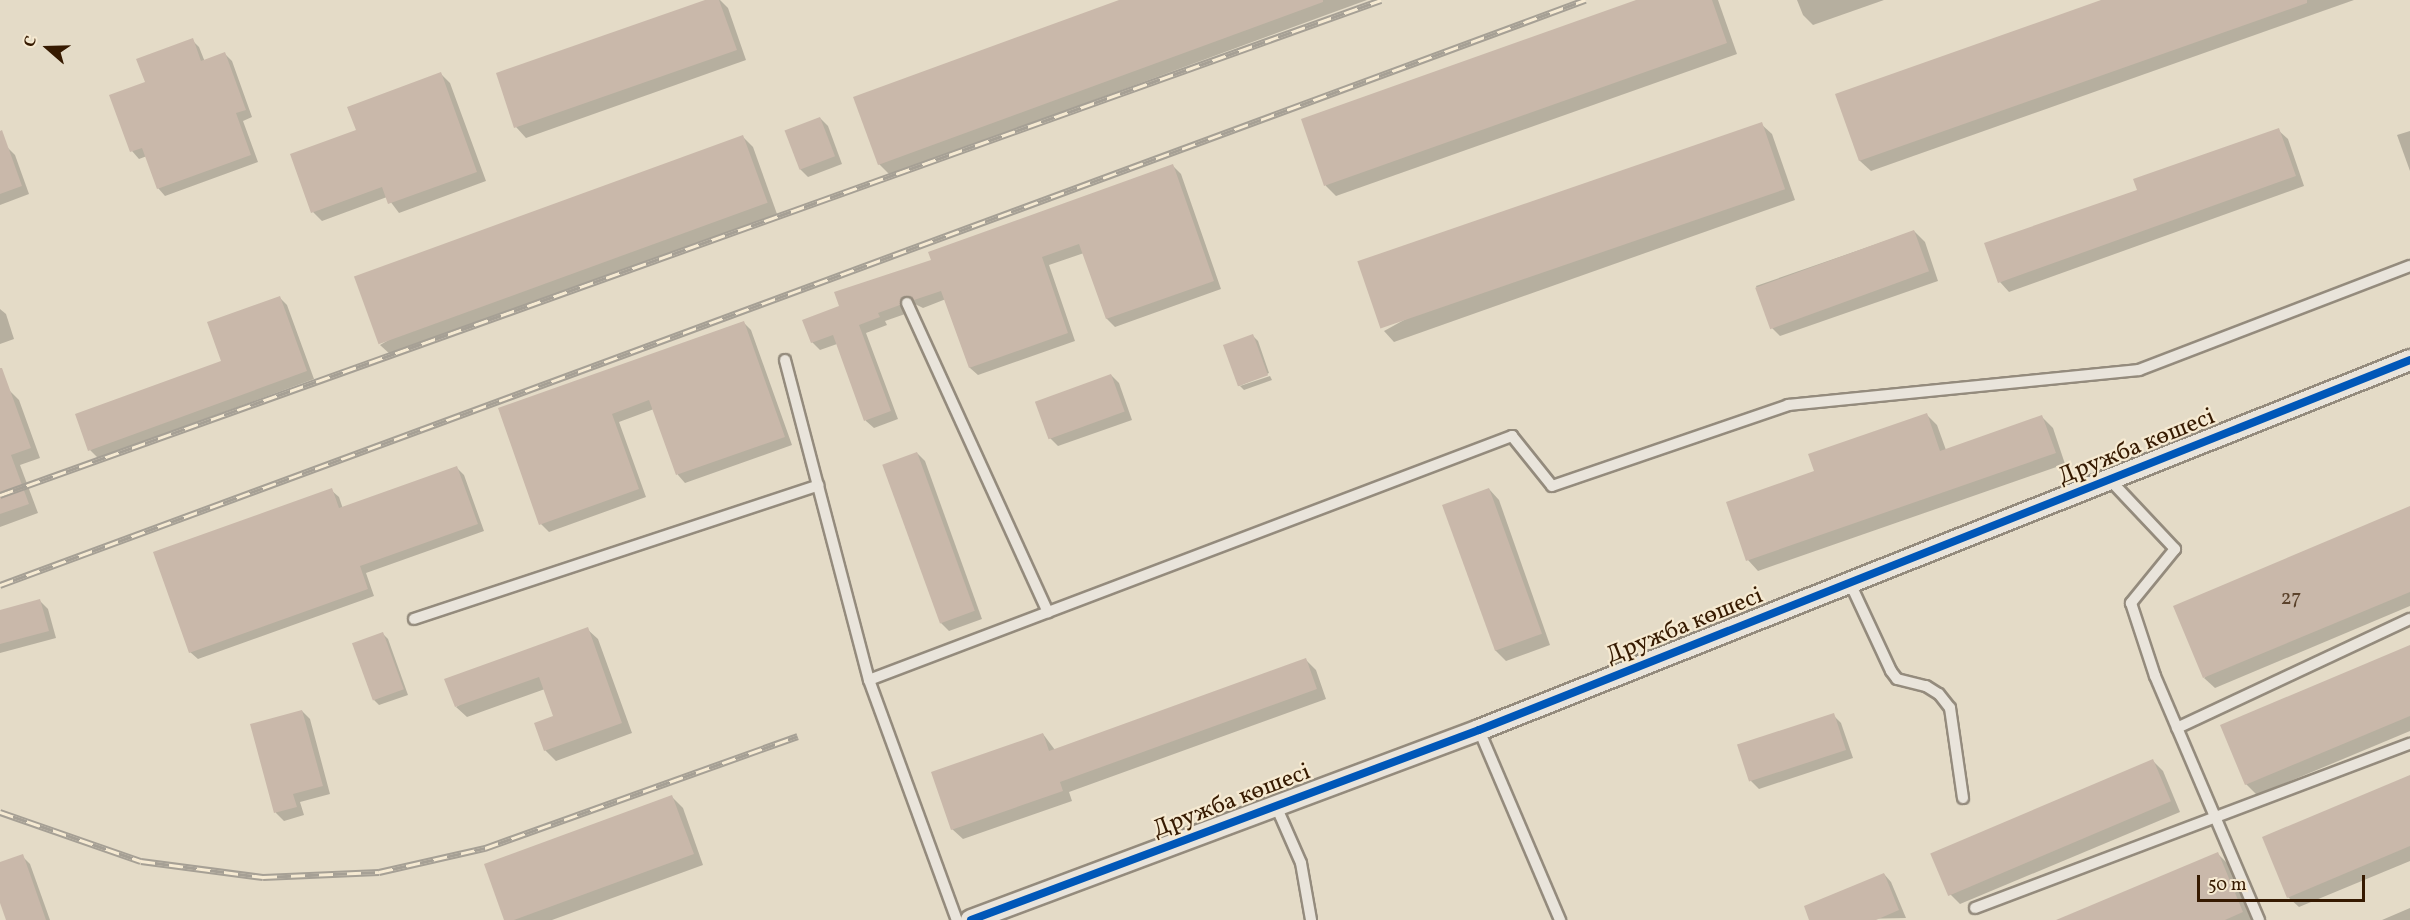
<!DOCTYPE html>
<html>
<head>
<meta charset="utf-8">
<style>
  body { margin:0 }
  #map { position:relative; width:2410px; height:920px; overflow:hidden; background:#e4dbc7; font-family:Vollkorn,serif }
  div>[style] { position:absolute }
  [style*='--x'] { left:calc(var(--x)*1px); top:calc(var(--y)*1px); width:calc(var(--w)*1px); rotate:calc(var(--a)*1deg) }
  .shadow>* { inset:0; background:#0003 }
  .building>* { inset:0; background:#c9b8aa; transform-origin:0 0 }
  .roads { filter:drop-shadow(2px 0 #948b7d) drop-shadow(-2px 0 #948b7d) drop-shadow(0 2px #948b7d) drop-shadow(0 -2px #948b7d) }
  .service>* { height:10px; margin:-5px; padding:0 5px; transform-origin:5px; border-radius:5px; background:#e9e4db }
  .minor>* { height:20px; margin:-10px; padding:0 10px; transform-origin:10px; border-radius:10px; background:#e9e4db }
  .rail>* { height:7px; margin-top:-3.5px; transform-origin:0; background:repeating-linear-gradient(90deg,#f6ead2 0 14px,#a6a095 0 28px); box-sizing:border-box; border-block:2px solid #a6a095 }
  .cycleway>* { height:8px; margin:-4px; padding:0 4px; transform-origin:4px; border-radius:4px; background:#0057b8 }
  span { translate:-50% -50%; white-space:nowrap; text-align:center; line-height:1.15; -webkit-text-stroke:4.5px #f6ead2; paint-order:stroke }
  .number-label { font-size:21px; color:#5b422b }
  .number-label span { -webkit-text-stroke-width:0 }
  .street-label { font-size:24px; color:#361a01 }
  .north { position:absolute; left:18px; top:18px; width:60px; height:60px; -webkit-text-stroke:4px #f6ead2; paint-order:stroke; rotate:290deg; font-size:16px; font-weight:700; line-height:24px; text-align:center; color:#361a01 }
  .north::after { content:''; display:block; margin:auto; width:21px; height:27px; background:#361a01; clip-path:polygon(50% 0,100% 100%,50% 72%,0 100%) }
  .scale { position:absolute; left:2197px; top:875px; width:168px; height:27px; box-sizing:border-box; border:3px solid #361a01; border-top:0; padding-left:8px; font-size:18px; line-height:21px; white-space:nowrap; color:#361a01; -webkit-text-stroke:4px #f6ead2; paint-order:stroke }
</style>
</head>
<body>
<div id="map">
  <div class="shadow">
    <i style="clip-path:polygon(710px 0,720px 0,728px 8px,746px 60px,526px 138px,516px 127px)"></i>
    <i style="clip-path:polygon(1123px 0,1367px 0,890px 175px,879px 164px)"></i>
    <i style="clip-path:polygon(1640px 0,1718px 0,1737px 54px,1336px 196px,1326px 186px,1303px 120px)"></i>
    <i style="clip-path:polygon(1797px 0,1884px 0,1813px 25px,1803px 15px)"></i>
    <i style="clip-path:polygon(2105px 0,2354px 0,1871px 171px,1860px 161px,1837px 95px)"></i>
    <i style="clip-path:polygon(192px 40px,199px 47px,205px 62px,225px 54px,232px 61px,252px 117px,243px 121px,258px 162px,165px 196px,158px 188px,147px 156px,139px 159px,132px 151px,147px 83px)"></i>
    <i style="clip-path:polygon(441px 74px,450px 83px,486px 181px,399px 213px,387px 197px,322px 221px,313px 212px)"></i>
    <i style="clip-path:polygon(820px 118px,828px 126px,842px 164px,808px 177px,800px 169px)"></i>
    <i style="clip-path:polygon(1761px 124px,1772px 134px,1795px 200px,1394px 342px,1384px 331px)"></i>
    <i style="clip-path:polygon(2278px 130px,2288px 139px,2304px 186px,2009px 292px,2000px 282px,2139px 191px)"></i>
    <i style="clip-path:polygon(2410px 131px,2410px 171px,2397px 135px)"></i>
    <i style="clip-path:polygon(743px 137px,753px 147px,777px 214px,391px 355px,380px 345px)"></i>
    <i style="clip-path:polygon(7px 147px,15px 155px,29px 194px,0 205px,0 150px)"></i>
    <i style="clip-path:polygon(1173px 166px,1181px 174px,1221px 289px,1115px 327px,1107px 319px,1084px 253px,1049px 265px,1075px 341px,978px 375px,970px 368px,946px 299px,923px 308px,913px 303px,908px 313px,885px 321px,887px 325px,866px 333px,898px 419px,874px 428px,866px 421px,837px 344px,820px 350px,812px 342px,841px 307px,932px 261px)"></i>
    <i style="clip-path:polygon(1914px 231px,1925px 242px,1938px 281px,1780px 336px,1770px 326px,1756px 286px)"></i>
    <i style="clip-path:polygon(279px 297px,287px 305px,314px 379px,98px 458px,90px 450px,223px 362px)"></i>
    <i style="clip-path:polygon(0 309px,6px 314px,14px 339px,0 344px)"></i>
    <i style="clip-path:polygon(743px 322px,751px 330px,792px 445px,685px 483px,678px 475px,654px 409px,619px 422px,646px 497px,549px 532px,541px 524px,500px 409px)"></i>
    <i style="clip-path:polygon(1253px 336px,1258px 341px,1269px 373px,1239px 386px)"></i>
    <i style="clip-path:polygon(1111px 375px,1119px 383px,1132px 420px,1058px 446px,1050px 438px)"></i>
    <i style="clip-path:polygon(1270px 376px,1272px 380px,1244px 390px,1240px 386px)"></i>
    <i style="clip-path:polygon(9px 390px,19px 400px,40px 458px,20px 465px,38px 513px,0 527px,0 394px)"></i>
    <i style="clip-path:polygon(1927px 415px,1937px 425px,1946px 450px,2042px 417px,2053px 428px,2065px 464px,1758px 571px,1748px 560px,1816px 472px)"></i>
    <i style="clip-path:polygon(917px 453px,925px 461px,982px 619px,949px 631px,941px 623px)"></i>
    <i style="clip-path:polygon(457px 468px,464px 475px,484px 531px,366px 573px,374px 596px,198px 659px,190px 652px,331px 490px,339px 497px,343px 509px)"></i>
    <i style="clip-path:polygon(1489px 489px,1499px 500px,1550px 645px,1506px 661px,1495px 650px)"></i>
    <i style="clip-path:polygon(2410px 508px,2410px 606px,2215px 688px,2204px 678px)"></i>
    <i style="clip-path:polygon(40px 601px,48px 609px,56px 638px,0 653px,0 612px)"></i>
    <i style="clip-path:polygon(587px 629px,598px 639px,632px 733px,556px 761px,545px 750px,555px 717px,545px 689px,467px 717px,456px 707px)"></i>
    <i style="clip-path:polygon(383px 634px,388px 639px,408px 695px,379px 705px,374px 700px)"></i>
    <i style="clip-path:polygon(2410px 647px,2410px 731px,2257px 795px,2246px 784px)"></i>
    <i style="clip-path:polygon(1306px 660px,1316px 670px,1326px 699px,1069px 792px,1072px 801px,963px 839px,952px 829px,1043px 734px,1055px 750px)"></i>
    <i style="clip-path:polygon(302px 711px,310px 719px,330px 794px,300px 802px,304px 815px,284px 821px,276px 813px,252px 725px)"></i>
    <i style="clip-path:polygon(1833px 715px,1841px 723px,1853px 758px,1759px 789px,1751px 781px,1739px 745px)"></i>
    <i style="clip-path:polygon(2153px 761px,2163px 771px,2180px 812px,1960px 904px,1949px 893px)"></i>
    <i style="clip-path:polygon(2410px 777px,2410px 861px,2299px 907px,2288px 897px)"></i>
    <i style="clip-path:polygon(672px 797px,683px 808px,703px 865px,552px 920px,506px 920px)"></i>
    <i style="clip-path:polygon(2218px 854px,2228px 864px,2252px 920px,2059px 920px)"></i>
    <i style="clip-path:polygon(22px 856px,30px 864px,50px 920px,8px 920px,0 899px,0 864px)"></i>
    <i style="clip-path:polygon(1884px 874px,1891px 882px,1906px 918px,1811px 920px)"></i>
    <i style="clip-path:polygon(2410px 908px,2410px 920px,2382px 920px)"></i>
  </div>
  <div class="building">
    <i style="clip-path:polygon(705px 0,719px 0,737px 50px,514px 128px,496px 73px)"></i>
    <i style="clip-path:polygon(1119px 0,1323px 0,1323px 2px,878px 165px,853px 97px)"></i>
    <i style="clip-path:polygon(1636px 0,1712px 0,1727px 43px,1324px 186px,1301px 119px)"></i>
    <i style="clip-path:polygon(2101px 0,2307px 0,2307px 3px,1859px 161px,1835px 94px)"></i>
    <i style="clip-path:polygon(193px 38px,201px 61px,225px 52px,246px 110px,236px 113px,251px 155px,157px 189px,142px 148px,130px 152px,109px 95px,145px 82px,136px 59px)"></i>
    <i style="clip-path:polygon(441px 72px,477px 172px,388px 204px,382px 187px,311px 213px,290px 154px,356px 130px,347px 107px)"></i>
    <i style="left:820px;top:117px;width:42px;height:38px;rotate:69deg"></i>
    <i style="left:1762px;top:122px;width:71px;height:428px;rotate:71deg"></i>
    <i style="clip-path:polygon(2279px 128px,2296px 176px,1998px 283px,1984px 243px,2137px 190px,2133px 179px)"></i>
    <i style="clip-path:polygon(2px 130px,22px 186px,0 194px,0 131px)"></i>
    <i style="left:743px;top:135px;width:72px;height:414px;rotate:70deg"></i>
    <i style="clip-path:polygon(1173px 164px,1214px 281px,1106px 319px,1079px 244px,1042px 257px,1068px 333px,969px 368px,941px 291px,914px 300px,904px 296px,900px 305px,878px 313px,880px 317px,859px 325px,891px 411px,864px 421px,833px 335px,811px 343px,802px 320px,839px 306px,834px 292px,931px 260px,928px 252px)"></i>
    <i style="left:1914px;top:230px;width:44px;height:169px;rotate:70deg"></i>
    <i style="clip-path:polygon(280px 296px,307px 371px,88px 451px,75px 414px,221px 361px,207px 322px)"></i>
    <i style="clip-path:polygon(744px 321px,785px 437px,676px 475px,649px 400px,612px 414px,639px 489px,539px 525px,498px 408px)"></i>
    <i style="left:1253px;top:334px;width:44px;height:32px;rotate:70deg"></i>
    <i style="clip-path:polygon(0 368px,2px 368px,31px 448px,11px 455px,29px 504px,0 514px)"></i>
    <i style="left:1111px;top:374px;width:40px;height:81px;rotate:70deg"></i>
    <i style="clip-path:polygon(1927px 413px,1940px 451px,2042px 415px,2056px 453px,1746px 561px,1726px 502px,1814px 471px,1808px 454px)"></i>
    <i style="left:917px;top:452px;width:169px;height:37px;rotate:70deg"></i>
    <i style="clip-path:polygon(457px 466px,478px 524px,360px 566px,368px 589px,189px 653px,153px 552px,332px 488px,339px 508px)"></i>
    <i style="left:1489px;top:488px;width:155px;height:50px;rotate:70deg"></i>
    <i style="clip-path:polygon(2410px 506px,2410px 592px,2203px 678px,2173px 606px)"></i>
    <i style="clip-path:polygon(40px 599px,49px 631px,0 644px,0 610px)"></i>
    <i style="clip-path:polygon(588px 627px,622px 723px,544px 751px,534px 723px,553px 716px,539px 677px,455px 707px,444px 679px)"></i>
    <i style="left:383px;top:632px;width:61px;height:33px;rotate:70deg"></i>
    <i style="clip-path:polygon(2410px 645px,2410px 716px,2245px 785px,2220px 725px)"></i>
    <i style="clip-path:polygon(1306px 658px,1317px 689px,1060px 782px,1063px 791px,951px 830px,931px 772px,1043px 733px,1049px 751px)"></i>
    <i style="clip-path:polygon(302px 710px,323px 786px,293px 794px,297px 807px,274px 813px,250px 724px)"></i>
    <i style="left:1834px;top:713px;width:39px;height:102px;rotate:72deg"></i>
    <i style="left:2153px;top:759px;width:46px;height:242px;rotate:67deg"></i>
    <i style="clip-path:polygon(2410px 775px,2410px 846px,2287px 898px,2262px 837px)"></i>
    <i style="clip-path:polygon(672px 795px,694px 854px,514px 920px,504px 920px,484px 864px)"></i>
    <i style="clip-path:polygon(2218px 852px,2243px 912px,2225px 920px,2056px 920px)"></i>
    <i style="clip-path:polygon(23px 854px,46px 920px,6px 920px,0 903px,0 862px)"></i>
    <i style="clip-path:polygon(1884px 873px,1899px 910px,1876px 920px,1809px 920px,1804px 906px)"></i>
  </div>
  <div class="roads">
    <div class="service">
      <i style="--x:907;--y:303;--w:340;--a:65.5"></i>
      <i style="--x:785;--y:360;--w:331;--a:75.3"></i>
      <i style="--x:869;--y:680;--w:256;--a:69.9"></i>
      <i style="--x:2110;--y:480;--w:95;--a:46.7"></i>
      <i style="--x:2175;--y:549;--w:70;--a:129.2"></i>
      <i style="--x:2131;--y:603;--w:77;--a:71.8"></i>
      <i style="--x:2155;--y:676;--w:265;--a:66.9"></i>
      <i style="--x:1850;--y:583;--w:97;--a:65"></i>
      <i style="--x:1891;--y:671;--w:10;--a:53"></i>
      <i style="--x:1897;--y:679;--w:30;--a:14"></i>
      <i style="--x:1926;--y:686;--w:15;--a:32"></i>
      <i style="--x:1939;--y:694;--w:18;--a:52"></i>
      <i style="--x:1950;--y:708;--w:91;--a:81.8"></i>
      <i style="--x:414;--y:619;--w:426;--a:-18.3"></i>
      <i style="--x:869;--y:680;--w:688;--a:-20.78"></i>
      <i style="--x:1512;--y:436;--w:64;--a:51.3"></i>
      <i style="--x:1552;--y:486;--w:250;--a:-18.9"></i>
      <i style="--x:1788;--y:405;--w:353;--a:-5.7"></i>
      <i style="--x:2139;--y:370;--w:290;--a:-21"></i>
      <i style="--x:2177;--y:728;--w:257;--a:-25.1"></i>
      <i style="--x:1479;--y:730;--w:207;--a:66.9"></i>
      <i style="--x:1276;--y:806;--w:62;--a:66.3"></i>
      <i style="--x:1301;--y:863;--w:58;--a:80"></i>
      <i style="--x:1975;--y:908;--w:465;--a:-20.7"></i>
    </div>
    <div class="minor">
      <i style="--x:971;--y:920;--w:542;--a:-20.51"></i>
      <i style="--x:1479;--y:730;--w:1002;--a:-21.67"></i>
    </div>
  </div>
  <div class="rail">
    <i style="--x:0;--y:495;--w:1467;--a:-19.72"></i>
    <i style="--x:0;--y:585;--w:1690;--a:-20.26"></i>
    <i style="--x:0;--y:812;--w:149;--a:19.2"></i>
    <i style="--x:141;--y:861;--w:123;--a:7.5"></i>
    <i style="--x:263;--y:877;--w:116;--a:-2.5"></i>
    <i style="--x:379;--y:872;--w:109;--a:-12.8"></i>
    <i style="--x:485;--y:848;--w:332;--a:-19.7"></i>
  </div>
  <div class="cycleway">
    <i style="--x:971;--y:920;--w:542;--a:-20.51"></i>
    <i style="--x:1479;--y:730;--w:1002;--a:-21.67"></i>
  </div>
  <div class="number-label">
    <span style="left:2291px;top:599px">27</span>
  </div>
  <div class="street-label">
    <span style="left:2137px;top:448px;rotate:-22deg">Дружба көшесі</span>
    <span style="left:1685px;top:627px;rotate:-22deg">Дружба көшесі</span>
    <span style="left:1232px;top:802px;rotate:-21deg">Дружба көшесі</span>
  </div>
  <div class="north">С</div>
  <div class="scale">50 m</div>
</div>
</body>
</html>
